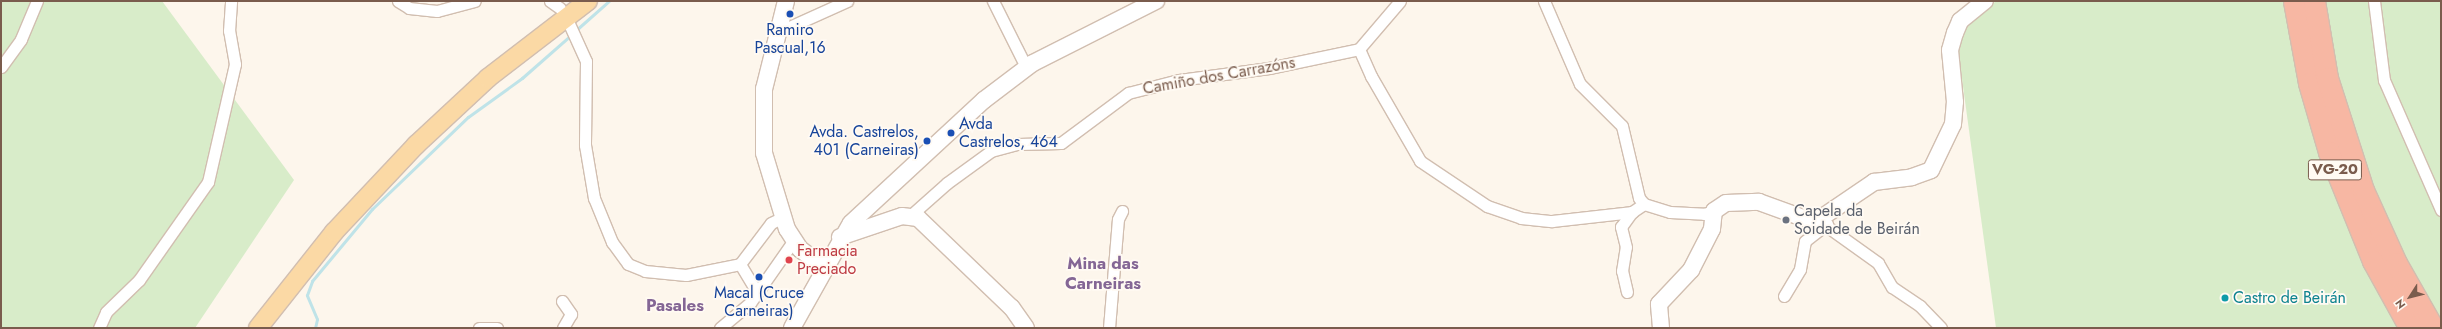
<!DOCTYPE html>
<html>
<head>
<meta charset="utf-8">
<style>
  body { margin:0 }
  #map { position:relative; width:2442px; height:329px; overflow:hidden; background:#fdf6ec; font-family:Jost,sans-serif }
  div>[style] { position:absolute }
  [style*='--x'] { left:calc(var(--x)*1px); top:calc(var(--y)*1px); width:calc(var(--w)*1px); rotate:calc(var(--a)*1deg) }
  .green>* { inset:0; background:#d8ecc9 }
  .stream>* { height:3px; margin:-1.5px; padding:0 1.5px; transform-origin:1.5px; border-radius:1.5px; background:#bfe3e8 }
  .roads { filter:drop-shadow(1px 0 #d1beb0) drop-shadow(-1px 0 #d1beb0) drop-shadow(0 1px #d1beb0) drop-shadow(0 -1px #d1beb0) }
  .street>* { height:11px; margin:-5.5px; padding:0 5.5px; transform-origin:5.5px; border-radius:5.5px; background:#fff }
  .secondary>* { height:16px; margin:-8px; padding:0 8px; transform-origin:8px; border-radius:8px; background:#fff }
  .primary>* { height:18px; margin:-9px; padding:0 9px; transform-origin:9px; border-radius:9px; background:#fbd9a5 }
  .highway>* { height:21px; margin:-10.5px; padding:0 10.5px; transform-origin:10.5px; border-radius:10.5px; background:#f7b7a3 }
  .dots>* { width:11px; height:11px; translate:-50% -50%; box-sizing:border-box; border:2px solid #fffaf3; border-radius:50% }
  span { translate:-50% -50%; white-space:nowrap; text-align:center; line-height:1.15; -webkit-text-stroke:3.5px #fffaf3; paint-order:stroke }
  .shield-label span { padding:1px 3px; background:#fffaf3; border:1px solid; border-radius:3px; -webkit-text-stroke-width:0 }
  .shield-label { font-size:15px; color:#7a5c4d; font-weight:700 }
  .transit-label { font-size:16px; color:#164399 }
  .left { translate:0 -50%; text-align:left }
  .right { translate:-100% -50%; text-align:right }
  .street-label { font-size:16px; color:#7a5c4d }
  .worship-label { font-size:16px; color:#5b616d }
  .health-label { font-size:16px; color:#be3a42 }
  .culture-label { font-size:16px; color:#0d838f }
  .neighbourhood-label { font-size:17px; color:#846695; font-weight:700 }
  .frame { position:absolute; inset:0; border:2px solid #7a5c4d; pointer-events:none }
  .north { position:absolute; left:2390px; top:277px; width:40px; height:40px; -webkit-text-stroke:3px #fffaf3; paint-order:stroke; rotate:234deg; font-size:11px; font-weight:700; line-height:16px; text-align:center; color:#7a5c4d }
  .north::after { content:''; display:block; margin:auto; width:14px; height:18px; background:#7a5c4d; clip-path:polygon(50% 0,100% 100%,50% 72%,0 100%) }
</style>
</head>
<body>
<div id="map">
  <div class="green">
    <i style="clip-path:polygon(1px 1px,162px 1px,294px 180px,195px 328px,1px 328px)"></i>
    <i style="clip-path:polygon(1996px 1px,2441px 1px,2441px 328px,1996px 328px,1956px 35px)"></i>
  </div>
  <div class="stream">
    <i style="--x:575;--y:31;--w:45;--a:-41.4"></i>
    <i style="--x:315;--y:328;--w:9;--a:-77"></i>
    <i style="--x:317;--y:319;--w:26;--a:-113"></i>
    <i style="--x:307;--y:295;--w:15;--a:-70"></i>
    <i style="--x:312;--y:281;--w:94;--a:-50.2"></i>
    <i style="--x:372;--y:209;--w:133;--a:-43.8"></i>
    <i style="--x:468;--y:117;--w:67;--a:-35.8"></i>
    <i style="--x:522;--y:78;--w:65;--a:-41.3"></i>
  </div>
  <div class="roads">
    <div class="street">
      <i style="--x:398;--y:1;--w:13;--a:32"></i>
      <i style="--x:409;--y:8;--w:28;--a:6"></i>
      <i style="--x:437;--y:11;--w:39;--a:-15"></i>
      <i style="--x:550;--y:1;--w:12;--a:35"></i>
      <i style="--x:993;--y:1;--w:74;--a:63.4"></i>
      <i style="--x:1544;--y:1;--w:90;--a:66.6"></i>
      <i style="--x:1580;--y:84;--w:59;--a:45"></i>
      <i style="--x:1622;--y:126;--w:74;--a:76.7"></i>
      <i style="--x:1639;--y:198;--w:8;--a:50"></i>
      <i style="--x:1644;--y:204;--w:27;--a:17"></i>
      <i style="--x:1670;--y:212;--w:34;--a:3"></i>
      <i style="--x:1704;--y:214;--w:10;--a:-17"></i>
      <i style="--x:2374;--y:1;--w:80;--a:82.8"></i>
      <i style="--x:2384;--y:80;--w:142;--a:66.3"></i>
      <i style="--x:566;--y:17;--w:48;--a:65.6"></i>
      <i style="--x:586;--y:61;--w:84;--a:90.7"></i>
      <i style="--x:585;--y:145;--w:54;--a:80.4"></i>
      <i style="--x:594;--y:198;--w:48;--a:67.8"></i>
      <i style="--x:612;--y:242;--w:27;--a:54"></i>
      <i style="--x:628;--y:264;--w:18;--a:22"></i>
      <i style="--x:645;--y:271;--w:41;--a:5.6"></i>
      <i style="--x:686;--y:275;--w:55;--a:-11.5"></i>
      <i style="--x:740;--y:264;--w:51;--a:-52.9"></i>
      <i style="--x:771;--y:223;--w:14;--a:-25"></i>
      <i style="--x:776;--y:33;--w:78;--a:-24.3"></i>
      <i style="--x:1359;--y:49;--w:30;--a:66"></i>
      <i style="--x:1371;--y:76;--w:98;--a:60"></i>
      <i style="--x:1420;--y:161;--w:81;--a:33.9"></i>
      <i style="--x:1487;--y:206;--w:36;--a:19"></i>
      <i style="--x:1521;--y:218;--w:31;--a:6"></i>
      <i style="--x:1552;--y:221;--w:81;--a:-6.4"></i>
      <i style="--x:1632;--y:212;--w:14;--a:-34"></i>
      <i style="--x:1;--y:67;--w:34;--a:-54"></i>
      <i style="--x:21;--y:39;--w:41;--a:-67.2"></i>
      <i style="--x:911;--y:215;--w:48;--a:-41.6"></i>
      <i style="--x:947;--y:183;--w:54;--a:-36"></i>
      <i style="--x:991;--y:151;--w:28;--a:-15"></i>
      <i style="--x:1018;--y:144;--w:43;--a:-1.3"></i>
      <i style="--x:1061;--y:143;--w:84;--a:-36.7"></i>
      <i style="--x:1128;--y:93;--w:53;--a:-14.3"></i>
      <i style="--x:1179;--y:80;--w:91;--a:-7.6"></i>
      <i style="--x:1269;--y:68;--w:92;--a:-11.9"></i>
      <i style="--x:1359;--y:49;--w:63;--a:-49.5"></i>
      <i style="--x:1818;--y:220;--w:74;--a:35.6"></i>
      <i style="--x:1878;--y:263;--w:28;--a:60"></i>
      <i style="--x:1892;--y:287;--w:34;--a:34"></i>
      <i style="--x:1920;--y:306;--w:30;--a:46"></i>
      <i style="--x:740;--y:264;--w:33;--a:59"></i>
      <i style="--x:1627;--y:292;--w:22;--a:-103"></i>
      <i style="--x:1622;--y:271;--w:24;--a:-81"></i>
      <i style="--x:1626;--y:247;--w:21;--a:-104"></i>
      <i style="--x:1621;--y:227;--w:19;--a:-54"></i>
      <i style="--x:1784;--y:296;--w:31;--a:-59"></i>
      <i style="--x:1800;--y:269;--w:28;--a:-80"></i>
      <i style="--x:1805;--y:241;--w:28;--a:-38"></i>
      <i style="--x:562;--y:301;--w:16;--a:55"></i>
      <i style="--x:571;--y:314;--w:16;--a:120"></i>
      <i style="--x:99;--y:328;--w:17;--a:-66"></i>
      <i style="--x:106;--y:312;--w:46;--a:-44.1"></i>
      <i style="--x:139;--y:280;--w:120;--a:-54.9"></i>
      <i style="--x:208;--y:182;--w:121;--a:-77.1"></i>
      <i style="--x:235;--y:64;--w:34;--a:-100"></i>
      <i style="--x:229;--y:31;--w:30;--a:-86"></i>
      <i style="--x:479;--y:328;--w:18;--a:0"></i>
      <i style="--x:720;--y:328;--w:39;--a:-40"></i>
      <i style="--x:750;--y:303;--w:77;--a:-55.1"></i>
      <i style="--x:1109;--y:328;--w:109;--a:-85.3"></i>
      <i style="--x:1118;--y:219;--w:9;--a:-63"></i>
    </div>
    <div class="secondary">
      <i style="--x:786;--y:1;--w:91;--a:104"></i>
      <i style="--x:764;--y:89;--w:64;--a:90"></i>
      <i style="--x:764;--y:153;--w:79;--a:73.2"></i>
      <i style="--x:787;--y:229;--w:24;--a:57"></i>
      <i style="--x:800;--y:249;--w:30;--a:37"></i>
      <i style="--x:840;--y:237;--w:65;--a:-18.7"></i>
      <i style="--x:902;--y:216;--w:16;--a:7"></i>
      <i style="--x:918;--y:218;--w:130;--a:43.8"></i>
      <i style="--x:1012;--y:308;--w:24;--a:55"></i>
      <i style="--x:792;--y:328;--w:120;--a:-60.7"></i>
      <i style="--x:851;--y:223;--w:181;--a:-42.8"></i>
      <i style="--x:984;--y:100;--w:61;--a:-37.1"></i>
      <i style="--x:1033;--y:63;--w:138;--a:-26.8"></i>
      <i style="--x:1661;--y:328;--w:24;--a:-95"></i>
      <i style="--x:1659;--y:304;--w:47;--a:-46.7"></i>
      <i style="--x:1691;--y:270;--w:46;--a:-62.9"></i>
      <i style="--x:1712;--y:229;--w:18;--a:-84"></i>
      <i style="--x:1714;--y:211;--w:14;--a:-34"></i>
      <i style="--x:1726;--y:203;--w:33;--a:-2"></i>
      <i style="--x:1759;--y:202;--w:47;--a:20"></i>
      <i style="--x:1803;--y:218;--w:15;--a:8"></i>
      <i style="--x:1818;--y:220;--w:68;--a:-34.2"></i>
      <i style="--x:1874;--y:182;--w:38;--a:-7"></i>
      <i style="--x:1912;--y:177;--w:20;--a:-20"></i>
      <i style="--x:1931;--y:170;--w:51;--a:-64.4"></i>
      <i style="--x:1953;--y:124;--w:22;--a:-85"></i>
      <i style="--x:1955;--y:102;--w:52;--a:-95.5"></i>
      <i style="--x:1950;--y:50;--w:18;--a:-74"></i>
      <i style="--x:1955;--y:33;--w:13;--a:-67"></i>
      <i style="--x:1960;--y:21;--w:32;--a:-39"></i>
    </div>
    <div class="primary">
      <i style="--x:258;--y:328;--w:122;--a:-51.6"></i>
      <i style="--x:334;--y:232;--w:120;--a:-46.7"></i>
      <i style="--x:416;--y:145;--w:98;--a:-42.9"></i>
      <i style="--x:488;--y:78;--w:126;--a:-37.6"></i>
    </div>
    <div class="highway">
      <i style="--x:2294;--y:1;--w:83;--a:79.6"></i>
      <i style="--x:2309;--y:83;--w:72;--a:73.8"></i>
      <i style="--x:2329;--y:152;--w:118;--a:68"></i>
      <i style="--x:2373;--y:261;--w:77;--a:61.1"></i>
      <i style="--x:2314;--y:1;--w:78;--a:80.4"></i>
      <i style="--x:2327;--y:78;--w:118;--a:72.2"></i>
      <i style="--x:2363;--y:190;--w:80;--a:65.7"></i>
      <i style="--x:2396;--y:263;--w:75;--a:60.4"></i>
    </div>
  </div>
  <div class="dots">
    <i style="left:790px;top:14px;background:#1a4fb4"></i>
    <i style="left:951px;top:133px;background:#1a4fb4"></i>
    <i style="left:927px;top:141px;background:#1a4fb4"></i>
    <i style="left:1786px;top:220px;background:#6b7280"></i>
    <i style="left:789px;top:260px;background:#e0444e"></i>
    <i style="left:759px;top:277px;background:#1a4fb4"></i>
    <i style="left:2225px;top:298px;background:#0f9aa8"></i>
  </div>
  <div class="shield-label">
    <span style="left:2335px;top:170px">VG-20</span>
  </div>
  <div class="transit-label">
    <span style="left:790px;top:39px">Ramiro<br>Pascual,16</span>
    <span class="left" style="left:959px;top:133px">Avda<br>Castrelos, 464</span>
    <span class="right" style="left:919px;top:141px">Avda. Castrelos,<br>401 (Carneiras)</span>
    <span style="left:759px;top:302px">Macal (Cruce<br>Carneiras)</span>
  </div>
  <div class="street-label">
    <span style="left:1219px;top:76px;rotate:-10deg">Camiño dos Carrazóns</span>
  </div>
  <div class="worship-label">
    <span class="left" style="left:1794px;top:220px">Capela da<br>Soidade de Beirán</span>
  </div>
  <div class="health-label">
    <span class="left" style="left:797px;top:260px">Farmacia<br>Preciado</span>
  </div>
  <div class="culture-label">
    <span class="left" style="left:2233px;top:298px">Castro de Beirán</span>
  </div>
  <div class="neighbourhood-label">
    <span style="left:1103px;top:274px">Mina das<br>Carneiras</span>
    <span style="left:675px;top:306px">Pasales</span>
  </div>
  <div class="frame"></div>
  <div class="north">N</div>
</div>
</body>
</html>
